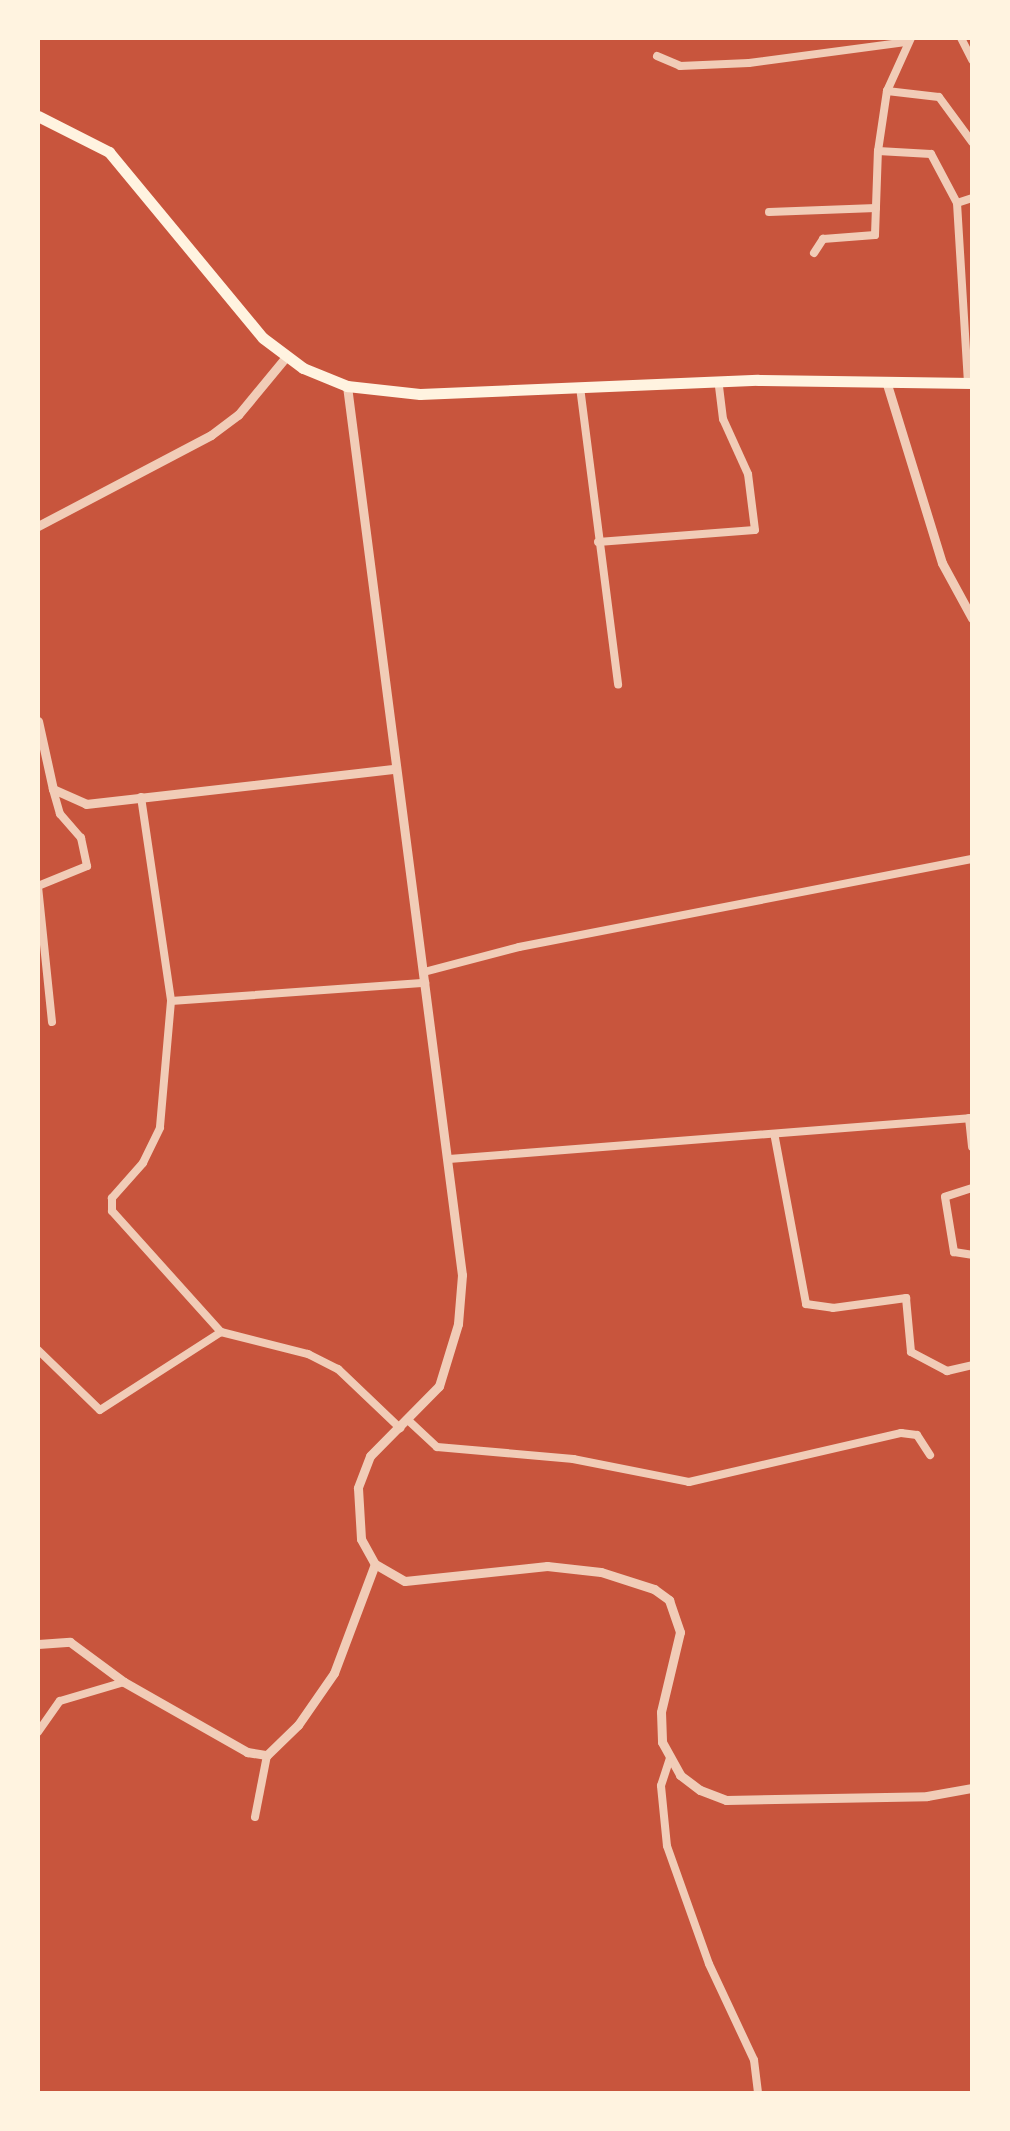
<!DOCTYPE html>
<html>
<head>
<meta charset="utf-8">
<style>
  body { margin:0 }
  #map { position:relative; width:1010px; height:2131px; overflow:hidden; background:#c8553d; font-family:"Roboto Condensed",sans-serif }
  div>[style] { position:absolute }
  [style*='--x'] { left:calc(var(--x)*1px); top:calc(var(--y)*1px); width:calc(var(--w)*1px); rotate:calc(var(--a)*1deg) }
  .minor>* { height:8px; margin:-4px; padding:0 4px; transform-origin:4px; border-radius:4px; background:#f1ccb7 }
  .tertiary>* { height:9px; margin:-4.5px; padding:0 4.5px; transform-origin:4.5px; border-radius:4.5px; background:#f1ccb7 }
  .primary>* { height:11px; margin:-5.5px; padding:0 5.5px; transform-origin:5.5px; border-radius:5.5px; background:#fff3e0 }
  span { translate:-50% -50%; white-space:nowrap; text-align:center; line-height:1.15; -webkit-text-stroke:8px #fff3e0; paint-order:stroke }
  .frame { position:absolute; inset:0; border:40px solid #fff3e0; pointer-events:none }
</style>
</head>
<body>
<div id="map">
  <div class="minor">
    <i style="--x:961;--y:38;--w:25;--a:63"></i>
    <i style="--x:657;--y:56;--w:25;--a:23"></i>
    <i style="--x:680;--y:66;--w:69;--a:-2.5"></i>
    <i style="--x:749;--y:63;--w:158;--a:-7.6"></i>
    <i style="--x:887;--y:91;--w:58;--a:-65.6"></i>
    <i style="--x:878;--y:151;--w:61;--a:-81.5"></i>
    <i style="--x:887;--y:91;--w:52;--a:6.6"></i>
    <i style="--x:939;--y:97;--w:56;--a:53.7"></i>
    <i style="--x:957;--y:203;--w:16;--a:-18"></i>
    <i style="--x:769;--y:212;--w:107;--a:-2.1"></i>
    <i style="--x:814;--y:253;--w:17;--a:-57"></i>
    <i style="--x:823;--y:239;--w:52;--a:-4.4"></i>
    <i style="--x:875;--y:235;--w:84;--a:-88"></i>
    <i style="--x:878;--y:151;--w:53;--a:3.2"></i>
    <i style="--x:931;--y:154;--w:55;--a:62"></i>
    <i style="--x:957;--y:203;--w:180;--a:86.5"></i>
    <i style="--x:580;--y:387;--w:300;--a:82.7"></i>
    <i style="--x:598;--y:542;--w:157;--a:-4.4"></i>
    <i style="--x:755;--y:530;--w:56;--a:-97.1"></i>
    <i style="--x:748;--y:474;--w:60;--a:-114.4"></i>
    <i style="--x:723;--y:419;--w:38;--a:-97"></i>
    <i style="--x:141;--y:797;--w:206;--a:81.6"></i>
    <i style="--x:171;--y:1001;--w:127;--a:95"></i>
    <i style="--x:160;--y:1128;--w:39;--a:116"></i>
    <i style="--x:143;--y:1163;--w:47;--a:131.5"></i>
    <i style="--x:112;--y:1198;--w:13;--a:90"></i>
    <i style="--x:112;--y:1211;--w:163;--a:48"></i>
    <i style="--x:221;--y:1332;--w:90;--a:14.2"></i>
    <i style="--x:308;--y:1354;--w:34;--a:27"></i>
    <i style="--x:338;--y:1369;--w:86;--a:43.6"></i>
    <i style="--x:424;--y:972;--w:98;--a:-14.7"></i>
    <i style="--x:519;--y:947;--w:461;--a:-11"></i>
    <i style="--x:171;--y:1001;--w:255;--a:-4.1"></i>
    <i style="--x:52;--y:1022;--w:137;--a:-95.9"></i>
    <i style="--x:38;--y:886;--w:53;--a:-22.2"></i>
    <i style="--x:87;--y:866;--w:29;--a:-102"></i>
    <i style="--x:81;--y:838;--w:32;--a:-131"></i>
    <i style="--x:60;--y:814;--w:26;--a:-106"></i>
    <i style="--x:969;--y:1118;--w:29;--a:84"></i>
    <i style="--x:775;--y:1138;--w:169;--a:79.4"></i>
    <i style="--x:806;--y:1304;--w:27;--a:8"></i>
    <i style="--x:833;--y:1308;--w:74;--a:-7.8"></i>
    <i style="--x:906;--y:1298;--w:54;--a:84.7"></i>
    <i style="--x:911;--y:1352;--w:41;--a:27.8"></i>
    <i style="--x:947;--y:1371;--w:26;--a:-13"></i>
    <i style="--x:449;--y:1159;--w:525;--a:-4.48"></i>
    <i style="--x:972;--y:1188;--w:28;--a:162"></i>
    <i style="--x:945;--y:1197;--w:56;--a:80.7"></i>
    <i style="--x:954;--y:1252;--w:18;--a:9"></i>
    <i style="--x:38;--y:1350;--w:86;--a:44.1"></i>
    <i style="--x:100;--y:1410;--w:144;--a:-32.8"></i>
    <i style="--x:409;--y:1421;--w:38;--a:43"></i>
    <i style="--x:437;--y:1447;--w:137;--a:5"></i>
    <i style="--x:573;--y:1459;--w:118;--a:11.2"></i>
    <i style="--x:689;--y:1482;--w:218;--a:-13"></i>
    <i style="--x:901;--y:1433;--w:16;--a:7"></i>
    <i style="--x:917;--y:1435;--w:24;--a:57"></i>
    <i style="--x:38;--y:1732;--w:38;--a:-55"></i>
    <i style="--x:60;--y:1701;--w:67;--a:-16.5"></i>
    <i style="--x:670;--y:1758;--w:29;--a:108"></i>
    <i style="--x:661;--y:1786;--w:60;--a:84.3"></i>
    <i style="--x:667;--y:1846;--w:125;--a:70.4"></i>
    <i style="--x:709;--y:1964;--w:106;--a:64.9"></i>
    <i style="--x:754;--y:2060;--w:34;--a:83"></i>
    <i style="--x:255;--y:1817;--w:63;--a:-79"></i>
  </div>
  <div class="tertiary">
    <i style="--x:886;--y:381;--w:190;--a:72.9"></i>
    <i style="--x:942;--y:563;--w:63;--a:61.4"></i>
    <i style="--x:347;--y:386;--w:896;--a:82.63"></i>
    <i style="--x:462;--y:1275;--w:49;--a:94.7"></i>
    <i style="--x:458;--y:1324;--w:65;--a:107"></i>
    <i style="--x:439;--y:1386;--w:98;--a:134.6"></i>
    <i style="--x:370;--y:1456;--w:34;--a:111"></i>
    <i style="--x:358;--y:1488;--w:51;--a:86.6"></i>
    <i style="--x:361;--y:1539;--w:29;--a:61"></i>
    <i style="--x:375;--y:1564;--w:34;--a:30"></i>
    <i style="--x:405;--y:1581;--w:143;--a:-6"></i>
    <i style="--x:547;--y:1566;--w:54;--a:6.3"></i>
    <i style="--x:601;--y:1572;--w:56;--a:17.8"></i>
    <i style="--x:654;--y:1589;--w:19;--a:36"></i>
    <i style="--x:669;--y:1600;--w:34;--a:71"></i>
    <i style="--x:680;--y:1632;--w:82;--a:103.4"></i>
    <i style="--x:661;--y:1712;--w:30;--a:88"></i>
    <i style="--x:662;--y:1742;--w:38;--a:61"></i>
    <i style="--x:680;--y:1775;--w:25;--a:37"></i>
    <i style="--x:700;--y:1790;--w:28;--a:21"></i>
    <i style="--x:726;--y:1800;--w:201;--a:-1.1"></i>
    <i style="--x:927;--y:1796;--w:46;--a:-10.1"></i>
    <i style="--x:38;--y:526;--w:195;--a:-27.7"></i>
    <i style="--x:211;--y:435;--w:34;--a:-37"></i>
    <i style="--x:238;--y:415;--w:75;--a:-50.4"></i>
    <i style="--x:38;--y:721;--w:70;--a:77.6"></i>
    <i style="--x:53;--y:789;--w:36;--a:24"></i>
    <i style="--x:86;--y:804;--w:311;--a:-6.5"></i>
    <i style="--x:38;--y:1644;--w:32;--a:-4"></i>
    <i style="--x:70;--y:1642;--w:67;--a:36.5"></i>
    <i style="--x:124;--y:1682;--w:142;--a:29.6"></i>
    <i style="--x:247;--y:1752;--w:20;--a:9"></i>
    <i style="--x:267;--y:1755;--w:43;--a:-44.1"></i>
    <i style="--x:298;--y:1725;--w:63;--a:-55.3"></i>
    <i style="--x:334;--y:1673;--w:116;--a:-69.4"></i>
  </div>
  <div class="primary">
    <i style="--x:38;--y:116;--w:80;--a:26.9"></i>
    <i style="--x:109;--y:152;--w:241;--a:50.4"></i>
    <i style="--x:263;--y:338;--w:50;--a:36.9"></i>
    <i style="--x:303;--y:368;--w:48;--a:22.2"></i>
    <i style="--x:347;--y:386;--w:73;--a:6.3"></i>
    <i style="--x:420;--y:394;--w:338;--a:-2.4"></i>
    <i style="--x:758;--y:380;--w:214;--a:0.8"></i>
  </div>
  <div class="frame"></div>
</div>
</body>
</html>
